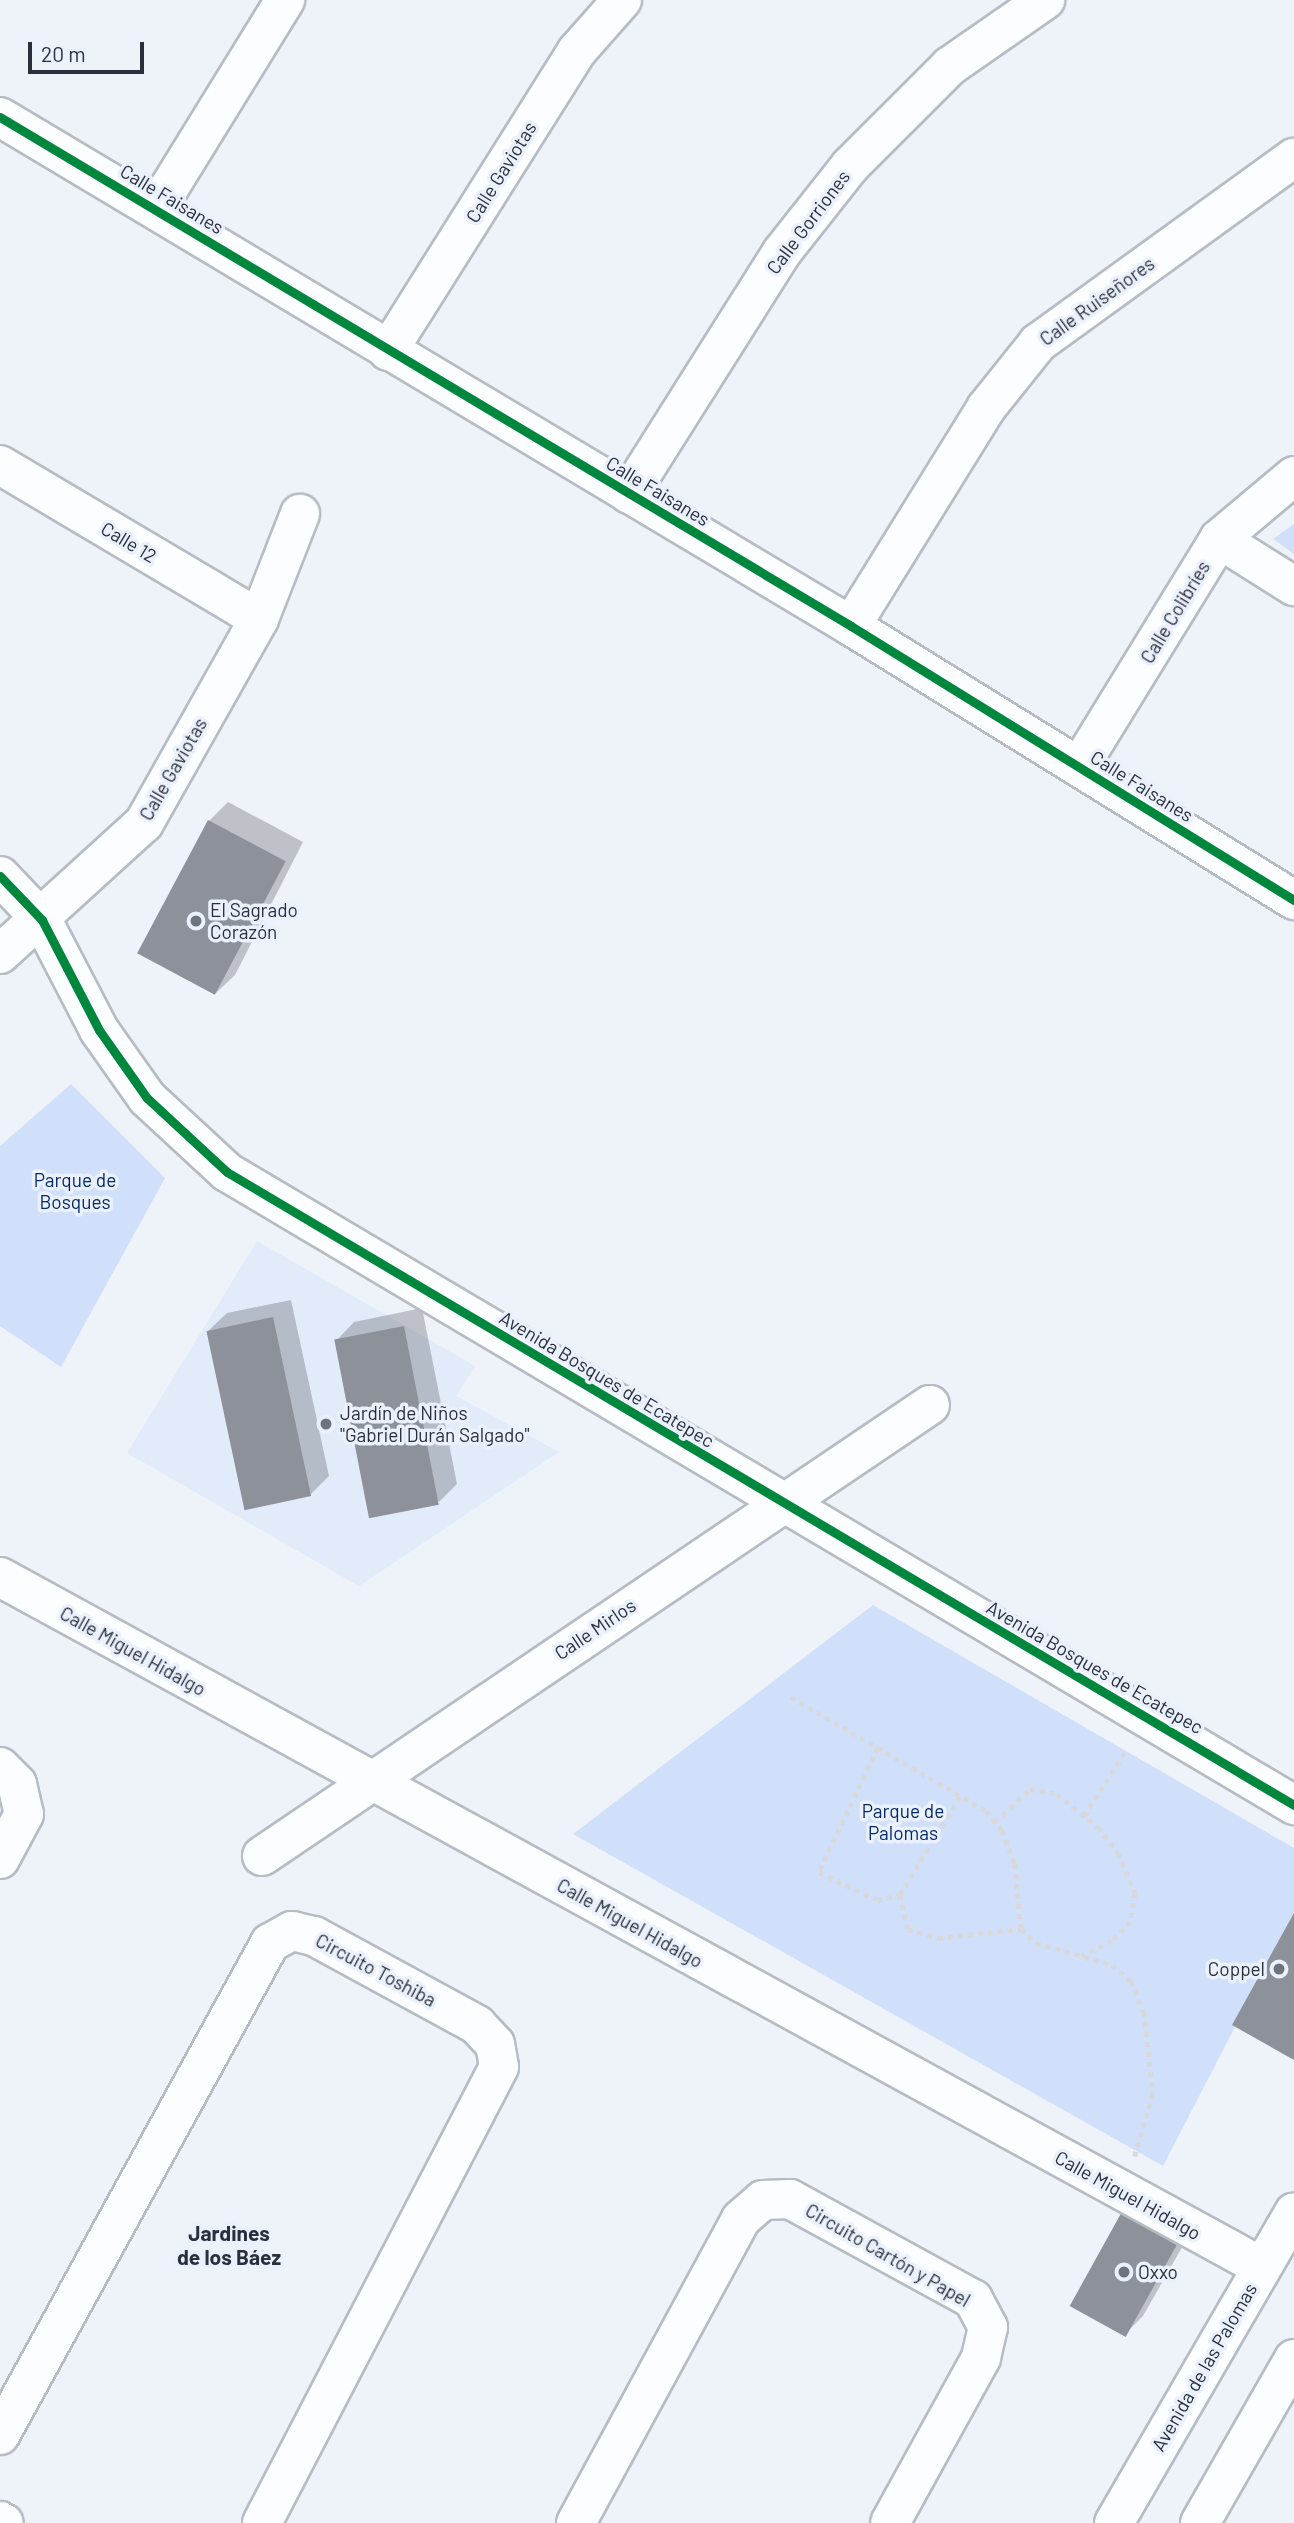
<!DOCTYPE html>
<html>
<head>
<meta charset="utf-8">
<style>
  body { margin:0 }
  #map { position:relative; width:1294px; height:2523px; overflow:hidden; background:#eef2f9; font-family:Barlow,sans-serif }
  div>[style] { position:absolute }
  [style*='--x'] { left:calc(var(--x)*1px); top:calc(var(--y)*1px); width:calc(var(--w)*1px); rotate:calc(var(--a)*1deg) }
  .built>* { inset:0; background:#e2ebfa }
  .green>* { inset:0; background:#d1e0fa }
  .shadow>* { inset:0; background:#0003 }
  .building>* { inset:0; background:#8d9199; transform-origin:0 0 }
  .path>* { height:4.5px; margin-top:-2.25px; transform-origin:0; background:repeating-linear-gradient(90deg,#d7d8db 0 5px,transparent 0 10px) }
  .roads { filter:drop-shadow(2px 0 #b6bcc4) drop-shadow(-2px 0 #b6bcc4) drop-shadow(0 2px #b6bcc4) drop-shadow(0 -2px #b6bcc4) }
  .street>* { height:38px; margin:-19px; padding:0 19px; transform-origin:19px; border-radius:19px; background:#fcfdfe }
  .secondary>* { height:38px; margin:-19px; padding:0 19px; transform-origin:19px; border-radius:19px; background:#fcfdfe }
  .cycleway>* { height:9px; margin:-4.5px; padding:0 4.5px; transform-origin:4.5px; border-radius:4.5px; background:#00873e }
  .dots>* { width:19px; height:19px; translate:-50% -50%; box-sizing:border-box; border:4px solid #eaf1fd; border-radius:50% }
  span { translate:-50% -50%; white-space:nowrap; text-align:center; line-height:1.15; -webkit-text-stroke:7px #eaf1fd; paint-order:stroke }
  .street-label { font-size:19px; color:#29303b }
  .poi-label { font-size:19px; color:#29303b }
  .left { translate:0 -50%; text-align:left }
  .right { translate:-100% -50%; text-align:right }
  .park-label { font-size:19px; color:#052a6a }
  .neighbourhood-label { font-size:21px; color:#29303b; font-weight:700 }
  .scale { position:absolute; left:28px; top:42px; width:116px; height:32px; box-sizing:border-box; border:4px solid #29303b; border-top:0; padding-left:9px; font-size:21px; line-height:24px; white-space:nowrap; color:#29303b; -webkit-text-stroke:5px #eaf1fd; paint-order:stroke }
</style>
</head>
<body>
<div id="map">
  <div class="built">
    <i style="clip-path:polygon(257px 1241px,475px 1366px,456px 1396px,559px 1452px,359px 1586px,127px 1453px)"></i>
  </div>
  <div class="green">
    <i style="clip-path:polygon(1294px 524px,1294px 554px,1273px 539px)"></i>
    <i style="clip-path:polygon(71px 1084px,165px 1178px,61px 1367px,0 1326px,0 1146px)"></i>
    <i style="clip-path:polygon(873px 1605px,1294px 1848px,1294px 1913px,1163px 2166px,573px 1834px)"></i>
  </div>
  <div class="shadow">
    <i style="clip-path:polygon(228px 802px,303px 842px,235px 975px,216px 993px,209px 821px)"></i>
    <i style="clip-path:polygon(291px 1300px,329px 1476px,310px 1495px,208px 1331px,227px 1313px)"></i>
    <i style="clip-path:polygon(422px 1308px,457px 1484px,439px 1502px,336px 1341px,354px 1322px)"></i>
    <i style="clip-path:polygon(1197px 2221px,1143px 2316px,1125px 2334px,1072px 2304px)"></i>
  </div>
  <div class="building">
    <i style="left:208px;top:820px;width:88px;height:151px;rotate:28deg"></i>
    <i style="left:273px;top:1317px;width:183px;height:68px;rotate:78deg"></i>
    <i style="left:404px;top:1326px;width:182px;height:71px;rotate:79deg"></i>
    <i style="clip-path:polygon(1294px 1913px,1294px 2060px,1232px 2025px)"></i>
    <i style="left:1124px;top:2208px;width:64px;height:112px;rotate:29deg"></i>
  </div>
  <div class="path">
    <i style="--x:791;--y:1697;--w:226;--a:30.3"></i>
    <i style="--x:986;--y:1811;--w:25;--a:50"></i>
    <i style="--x:1002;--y:1830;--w:36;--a:69"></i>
    <i style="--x:1015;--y:1864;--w:65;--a:84.7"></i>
    <i style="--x:1021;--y:1929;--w:21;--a:43"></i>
    <i style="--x:1036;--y:1943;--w:79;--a:16.1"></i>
    <i style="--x:1112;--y:1965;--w:25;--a:40"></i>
    <i style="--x:1131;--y:1981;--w:34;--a:67"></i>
    <i style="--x:1144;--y:2012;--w:82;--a:83.7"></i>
    <i style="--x:1153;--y:2094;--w:65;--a:106.2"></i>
    <i style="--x:878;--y:1748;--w:137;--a:115.4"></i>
    <i style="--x:819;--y:1872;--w:64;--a:25.8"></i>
    <i style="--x:877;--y:1900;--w:24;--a:-12"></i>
    <i style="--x:960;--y:1797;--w:115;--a:121.5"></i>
    <i style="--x:900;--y:1895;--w:35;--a:77"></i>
    <i style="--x:908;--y:1929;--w:31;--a:17"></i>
    <i style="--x:938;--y:1938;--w:83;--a:-6.2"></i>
    <i style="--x:1084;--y:1816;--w:80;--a:-57.3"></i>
    <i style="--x:995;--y:1822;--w:48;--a:-43.3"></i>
    <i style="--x:1030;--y:1789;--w:27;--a:10"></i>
    <i style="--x:1057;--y:1794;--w:53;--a:38.8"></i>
    <i style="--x:1098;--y:1827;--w:33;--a:52"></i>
    <i style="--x:1118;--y:1853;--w:43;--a:67"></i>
    <i style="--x:1135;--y:1893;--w:29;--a:98"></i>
    <i style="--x:1131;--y:1922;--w:27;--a:135"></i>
    <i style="--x:1112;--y:1941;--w:34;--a:154"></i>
  </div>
  <div class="roads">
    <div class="street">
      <i style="--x:0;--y:117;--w:992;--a:30.88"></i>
      <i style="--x:851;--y:626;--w:521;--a:31.74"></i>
      <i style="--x:156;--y:209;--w:246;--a:-58.3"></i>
      <i style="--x:388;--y:351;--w:355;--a:-57.8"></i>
      <i style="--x:577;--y:51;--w:68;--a:-48.6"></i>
      <i style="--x:0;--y:465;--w:301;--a:30.7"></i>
      <i style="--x:629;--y:494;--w:286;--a:-57.7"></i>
      <i style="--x:782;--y:252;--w:110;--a:-51.7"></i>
      <i style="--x:850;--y:166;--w:141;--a:-45"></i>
      <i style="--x:950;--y:66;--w:116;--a:-34.8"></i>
      <i style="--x:1219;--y:539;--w:89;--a:32.1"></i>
      <i style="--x:851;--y:626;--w:256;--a:-58.2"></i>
      <i style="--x:986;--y:408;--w:83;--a:-51.3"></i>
      <i style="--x:1038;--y:343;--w:316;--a:-35.9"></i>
      <i style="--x:1079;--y:767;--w:268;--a:-58.4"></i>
      <i style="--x:1219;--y:539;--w:98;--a:-40"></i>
      <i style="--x:0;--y:876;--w:61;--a:46.3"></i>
      <i style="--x:42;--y:920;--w:124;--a:62.6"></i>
      <i style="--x:99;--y:1030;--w:83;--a:54.8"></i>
      <i style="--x:147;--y:1098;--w:109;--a:42.8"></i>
      <i style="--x:227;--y:1172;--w:1241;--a:30.68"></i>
      <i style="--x:0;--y:954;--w:195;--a:-42.3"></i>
      <i style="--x:144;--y:823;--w:234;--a:-60.6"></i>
      <i style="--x:259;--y:619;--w:113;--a:-68.7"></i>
      <i style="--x:0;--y:1577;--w:1438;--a:28.67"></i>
      <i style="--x:0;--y:1767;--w:24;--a:45"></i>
      <i style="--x:17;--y:1784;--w:31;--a:77"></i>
      <i style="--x:24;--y:1814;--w:51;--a:118.1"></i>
      <i style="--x:262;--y:1856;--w:806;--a:-34.03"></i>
      <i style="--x:0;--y:2435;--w:561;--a:-61.24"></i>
      <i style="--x:270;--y:1943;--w:25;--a:-29"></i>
      <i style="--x:292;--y:1931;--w:23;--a:13"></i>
      <i style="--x:314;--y:1936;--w:186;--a:28.6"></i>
      <i style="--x:477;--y:2025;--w:26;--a:47"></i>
      <i style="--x:495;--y:2044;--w:23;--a:80"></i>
      <i style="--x:499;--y:2067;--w:514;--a:117.46"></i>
      <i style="--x:0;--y:2521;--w:4;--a:27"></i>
      <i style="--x:576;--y:2523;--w:346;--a:-61.5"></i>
      <i style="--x:741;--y:2219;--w:29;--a:-41"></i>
      <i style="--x:763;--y:2200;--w:27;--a:-2"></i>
      <i style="--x:790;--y:2199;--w:209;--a:28.7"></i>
      <i style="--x:973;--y:2299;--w:32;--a:62"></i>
      <i style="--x:988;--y:2327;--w:32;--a:103"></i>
      <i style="--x:981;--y:2358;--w:188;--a:118.9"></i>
      <i style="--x:1200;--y:2523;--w:189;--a:-60.2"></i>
    </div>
    <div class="secondary">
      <i style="--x:1114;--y:2523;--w:359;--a:-59.9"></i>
    </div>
  </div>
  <div class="cycleway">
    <i style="--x:0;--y:117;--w:992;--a:30.88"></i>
    <i style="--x:851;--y:626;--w:521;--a:31.74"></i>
    <i style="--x:0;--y:876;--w:61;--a:46.3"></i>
    <i style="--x:42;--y:920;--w:124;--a:62.6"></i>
    <i style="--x:99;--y:1030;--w:83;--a:54.8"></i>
    <i style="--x:147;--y:1098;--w:109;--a:42.8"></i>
    <i style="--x:227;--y:1172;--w:1241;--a:30.68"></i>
  </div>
  <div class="dots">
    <i style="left:196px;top:921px;background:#6e747e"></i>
    <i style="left:326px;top:1424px;background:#6e747e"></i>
    <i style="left:1279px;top:1969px;background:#6e747e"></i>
    <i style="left:1124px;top:2272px;background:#6e747e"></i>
  </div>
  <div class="street-label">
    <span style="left:501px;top:172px;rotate:-58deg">Calle Gaviotas</span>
    <span style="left:172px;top:199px;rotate:31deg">Calle Faisanes</span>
    <span style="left:808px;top:222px;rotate:-53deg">Calle Gorriones</span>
    <span style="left:1097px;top:301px;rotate:-36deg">Calle Ruiseñores</span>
    <span style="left:658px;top:491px;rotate:31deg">Calle Faisanes</span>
    <span style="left:129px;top:542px;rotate:31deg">Calle 12</span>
    <span style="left:1175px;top:612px;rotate:-59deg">Calle Colibríes</span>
    <span style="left:173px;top:769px;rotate:-60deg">Calle Gaviotas</span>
    <span style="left:1142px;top:786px;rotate:32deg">Calle Faisanes</span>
    <span style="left:607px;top:1379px;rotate:31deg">Avenida Bosques de Ecatepec</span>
    <span style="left:595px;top:1629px;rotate:-34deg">Calle Mirlos</span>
    <span style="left:133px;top:1651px;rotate:29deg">Calle Miguel Hidalgo</span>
    <span style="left:1095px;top:1667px;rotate:30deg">Avenida Bosques de Ecatepec</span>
    <span style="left:630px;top:1923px;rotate:29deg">Calle Miguel Hidalgo</span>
    <span style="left:376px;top:1970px;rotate:28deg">Circuito Toshiba</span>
    <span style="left:1128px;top:2195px;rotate:29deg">Calle Miguel Hidalgo</span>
    <span style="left:888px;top:2255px;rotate:30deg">Circuito Cartón y Papel</span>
    <span style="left:1204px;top:2367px;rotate:-60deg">Avenida de las Palomas</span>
  </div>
  <div class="poi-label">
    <span class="left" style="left:210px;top:921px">El Sagrado<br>Corazón</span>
    <span class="left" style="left:340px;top:1424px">Jardín de Niños<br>"Gabriel Durán Salgado"</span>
    <span class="right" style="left:1265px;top:1969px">Coppel</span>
    <span class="left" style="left:1138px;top:2272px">Oxxo</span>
  </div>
  <div class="park-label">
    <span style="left:75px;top:1191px">Parque de<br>Bosques</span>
    <span style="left:903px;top:1822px">Parque de<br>Palomas</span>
  </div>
  <div class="neighbourhood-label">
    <span style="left:229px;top:2245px">Jardines<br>de los Báez</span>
  </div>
  <div class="scale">20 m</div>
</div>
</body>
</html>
